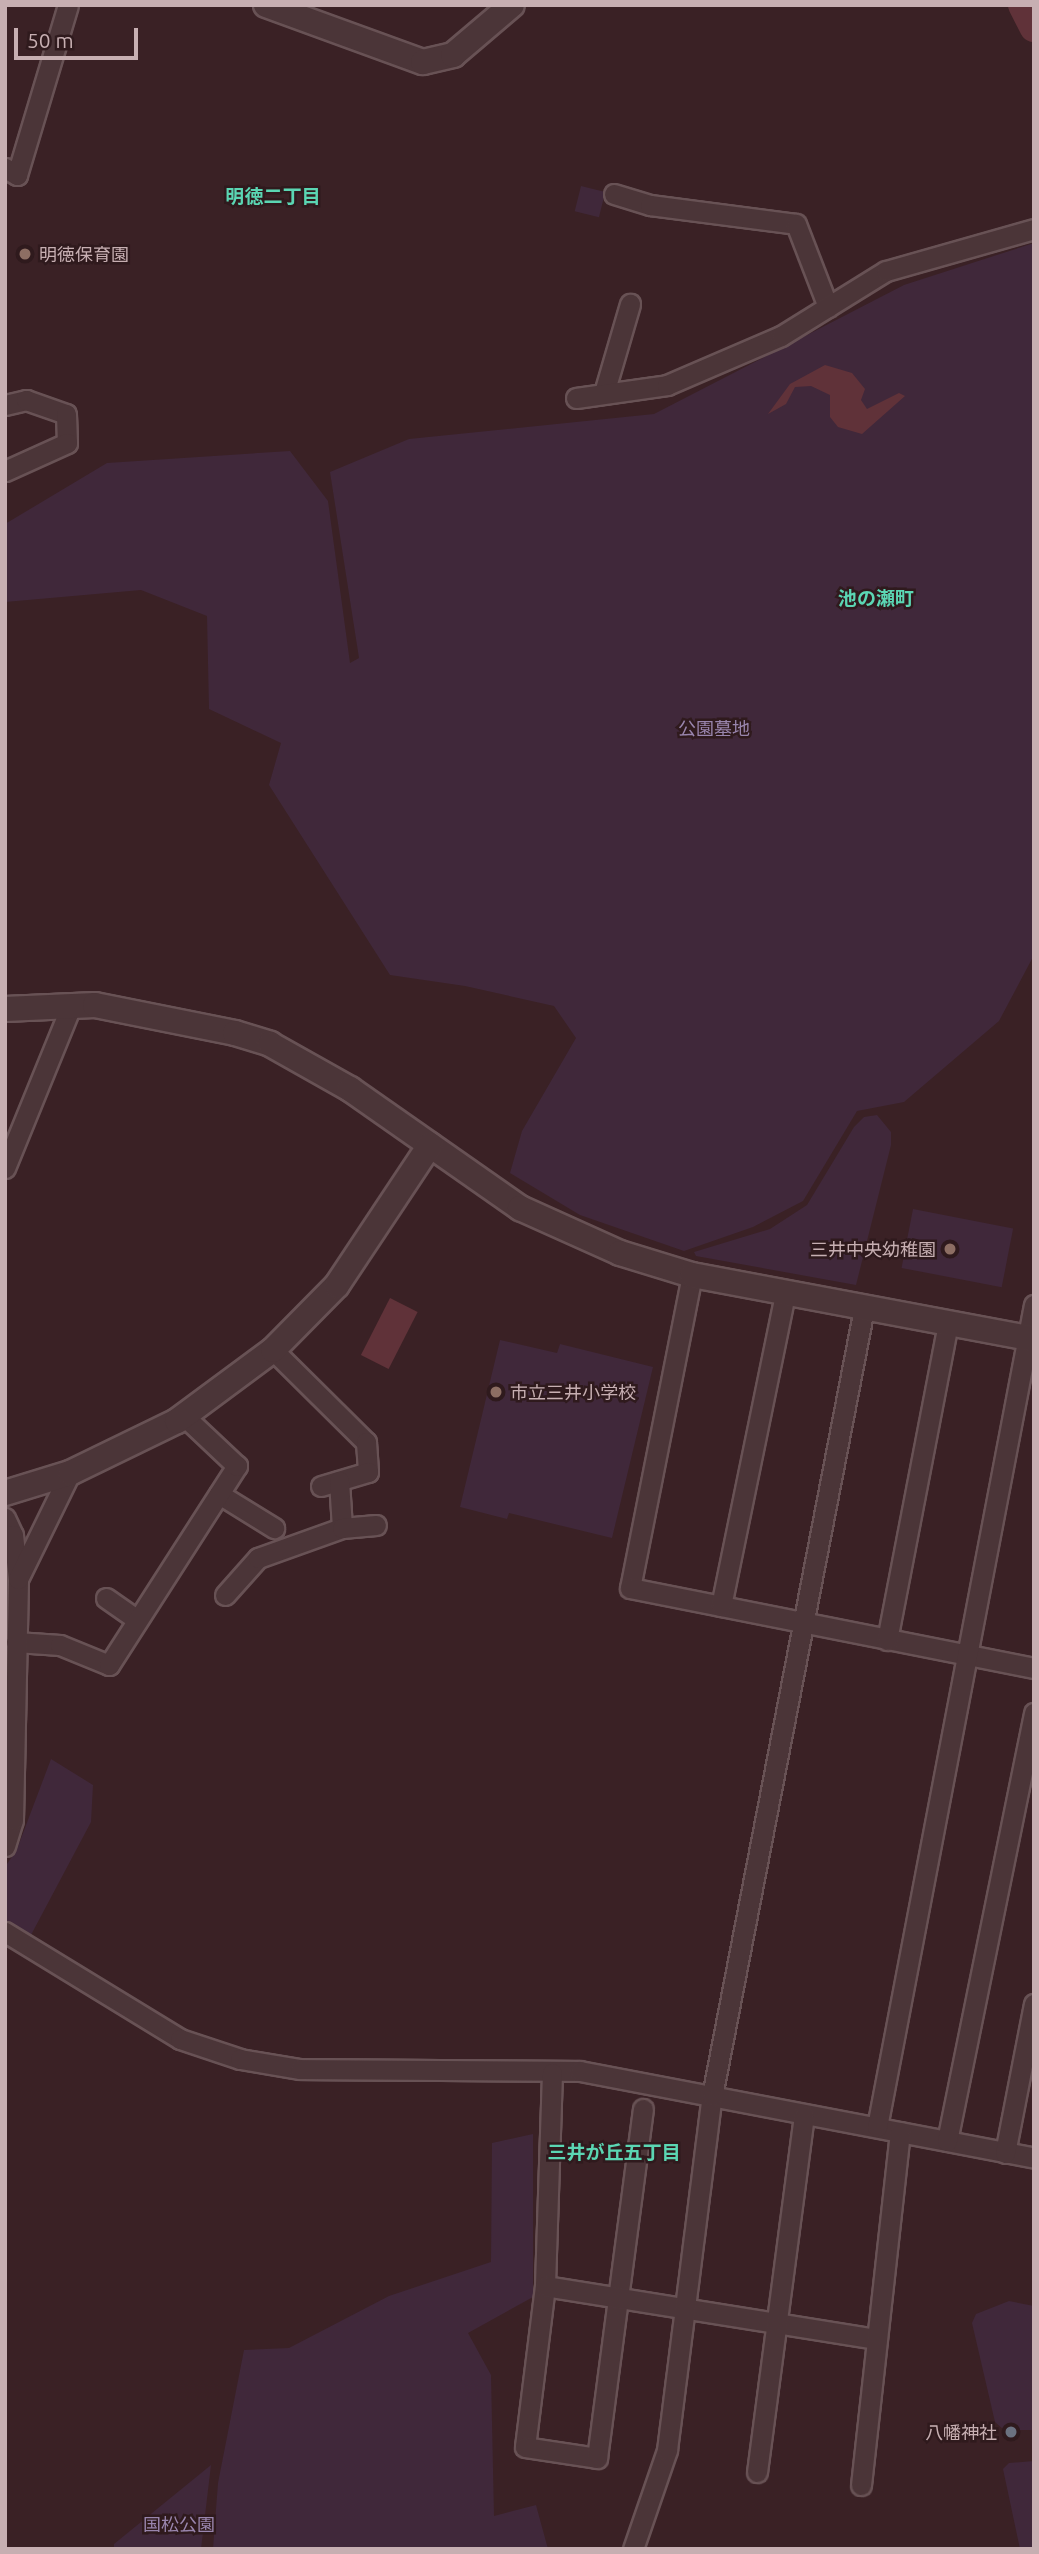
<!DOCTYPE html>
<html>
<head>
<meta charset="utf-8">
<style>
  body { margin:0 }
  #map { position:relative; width:1039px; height:2554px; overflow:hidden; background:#3a2125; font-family:Ubuntu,"Noto Sans JP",sans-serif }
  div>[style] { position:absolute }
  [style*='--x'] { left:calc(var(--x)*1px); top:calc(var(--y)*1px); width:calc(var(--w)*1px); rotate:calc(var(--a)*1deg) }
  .green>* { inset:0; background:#40283a; transform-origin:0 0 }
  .water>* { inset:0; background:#603239; transform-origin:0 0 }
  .river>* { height:30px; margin:-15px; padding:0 15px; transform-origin:15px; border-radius:15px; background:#603239 }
  .roads { filter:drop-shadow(2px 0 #685255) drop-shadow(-2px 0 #685255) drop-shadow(0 2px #685255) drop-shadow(0 -2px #685255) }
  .minor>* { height:19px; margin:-9.5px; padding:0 9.5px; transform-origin:9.5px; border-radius:9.5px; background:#4b3538 }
  .tertiary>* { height:24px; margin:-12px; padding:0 12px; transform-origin:12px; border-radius:12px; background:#4b3538 }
  .dots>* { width:19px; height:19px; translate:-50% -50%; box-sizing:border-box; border:4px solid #2f1a1d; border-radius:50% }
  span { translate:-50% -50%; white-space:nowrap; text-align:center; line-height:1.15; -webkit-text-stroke:5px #2f1a1d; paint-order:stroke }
  .poi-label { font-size:18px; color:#c7afb2 }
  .left { translate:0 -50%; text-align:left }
  .right { translate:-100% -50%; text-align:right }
  .park-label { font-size:18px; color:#9985ad }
  .neighbourhood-label { font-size:19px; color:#5bd6b3; font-weight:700 }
  .frame { position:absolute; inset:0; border:7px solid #c7afb2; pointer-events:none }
  .scale { position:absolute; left:14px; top:28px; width:124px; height:32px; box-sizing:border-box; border:4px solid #c7afb2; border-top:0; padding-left:9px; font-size:21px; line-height:24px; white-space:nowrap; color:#c7afb2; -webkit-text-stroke:5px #2f1a1d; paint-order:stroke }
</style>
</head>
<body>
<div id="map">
  <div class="green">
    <i style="left:581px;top:186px;width:25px;height:26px;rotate:14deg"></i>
    <i style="clip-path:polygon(1034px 243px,1034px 955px,999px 1021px,904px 1102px,857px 1111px,803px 1201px,753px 1227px,684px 1251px,580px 1215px,510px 1173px,522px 1131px,576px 1038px,554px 1006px,465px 986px,390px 975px,269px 785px,281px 743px,209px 709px,207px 616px,141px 590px,5px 602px,5px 524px,107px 463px,290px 451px,328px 501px,350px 663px,359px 658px,330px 472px,409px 439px,654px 414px,904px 285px)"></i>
    <i style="clip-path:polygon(877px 1115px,891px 1132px,891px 1145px,856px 1285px,696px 1256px,694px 1252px,770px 1229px,807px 1205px,854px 1127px,864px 1117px)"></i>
    <i style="left:913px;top:1209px;width:102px;height:60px;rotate:11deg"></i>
    <i style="clip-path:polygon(500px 1340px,557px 1353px,560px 1344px,653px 1367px,612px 1538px,509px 1513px,507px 1519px,460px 1507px)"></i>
    <i style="clip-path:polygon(51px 1759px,93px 1785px,91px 1822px,31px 1935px,5px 1921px,5px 1867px,17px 1849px)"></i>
    <i style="clip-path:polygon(533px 2134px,533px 2297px,468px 2333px,491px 2375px,494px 2516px,536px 2505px,548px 2549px,213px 2549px,218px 2483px,244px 2350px,289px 2348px,389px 2296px,491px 2262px,492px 2143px)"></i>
    <i style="clip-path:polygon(1009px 2301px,1034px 2306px,1034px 2430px,1004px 2430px,995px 2422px,972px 2323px,976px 2314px)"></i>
    <i style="clip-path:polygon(1034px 2461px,1034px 2549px,1020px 2549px,1003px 2469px,1009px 2463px)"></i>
    <i style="clip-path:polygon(211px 2465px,201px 2549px,114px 2549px,114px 2544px)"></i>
  </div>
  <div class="water">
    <i style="clip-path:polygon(825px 365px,852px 373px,865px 389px,861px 400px,867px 409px,899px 393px,905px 396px,862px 434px,838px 427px,830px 417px,830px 395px,811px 386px,795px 387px,786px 404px,768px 414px,790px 384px)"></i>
    <i style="left:390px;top:1298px;width:31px;height:64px;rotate:27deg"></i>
  </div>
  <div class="river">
    <i style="--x:1023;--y:5;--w:25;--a:63"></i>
  </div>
  <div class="roads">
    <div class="minor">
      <i style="--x:5;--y:168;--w:14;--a:30"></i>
      <i style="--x:17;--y:175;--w:177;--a:-73.3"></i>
      <i style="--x:614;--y:194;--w:38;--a:17"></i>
      <i style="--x:650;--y:205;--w:147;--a:7.4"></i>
      <i style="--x:796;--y:224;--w:89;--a:68.9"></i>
      <i style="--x:604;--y:393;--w:93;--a:-73.7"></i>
      <i style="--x:576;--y:398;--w:92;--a:-8.1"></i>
      <i style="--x:667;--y:385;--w:124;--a:-23.3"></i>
      <i style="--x:781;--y:336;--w:123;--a:-31.8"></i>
      <i style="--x:886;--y:271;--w:154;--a:-15.8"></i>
      <i style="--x:5;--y:405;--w:22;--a:-13"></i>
      <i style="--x:26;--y:400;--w:42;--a:19.3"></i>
      <i style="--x:66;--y:414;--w:29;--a:88"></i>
      <i style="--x:67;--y:443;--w:68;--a:155.7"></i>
      <i style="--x:5;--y:1168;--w:175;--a:-67.8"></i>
      <i style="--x:692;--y:1275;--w:319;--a:101.2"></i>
      <i style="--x:630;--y:1588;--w:412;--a:11.2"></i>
      <i style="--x:273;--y:1350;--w:131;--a:44.7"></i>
      <i style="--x:366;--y:1442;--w:30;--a:86"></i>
      <i style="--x:368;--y:1472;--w:49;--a:163.4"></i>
      <i style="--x:339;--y:1481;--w:47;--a:86.3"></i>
      <i style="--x:219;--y:1494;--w:65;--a:31.7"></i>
      <i style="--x:5;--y:1518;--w:19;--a:65"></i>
      <i style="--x:13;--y:1535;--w:44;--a:83.5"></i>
      <i style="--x:225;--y:1595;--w:50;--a:-48.3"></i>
      <i style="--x:258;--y:1558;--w:89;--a:-19.7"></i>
      <i style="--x:342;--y:1528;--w:34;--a:-5"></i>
      <i style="--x:106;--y:1598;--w:38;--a:35"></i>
      <i style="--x:721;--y:1606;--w:319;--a:-78.4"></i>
      <i style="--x:887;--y:1640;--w:324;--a:-79.1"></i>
      <i style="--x:16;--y:1642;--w:44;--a:3.9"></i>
      <i style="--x:60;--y:1645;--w:53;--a:22.2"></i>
      <i style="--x:109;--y:1665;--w:237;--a:-57.3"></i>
      <i style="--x:237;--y:1466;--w:73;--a:-136.7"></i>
      <i style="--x:5;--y:1846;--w:27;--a:-73"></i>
      <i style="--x:13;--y:1820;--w:241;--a:-88.8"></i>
      <i style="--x:18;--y:1579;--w:118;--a:-63.9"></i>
      <i style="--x:5;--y:1932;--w:205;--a:31.4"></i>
      <i style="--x:180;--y:2039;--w:63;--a:18.4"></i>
      <i style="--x:240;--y:2059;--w:61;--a:9.5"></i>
      <i style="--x:300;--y:2069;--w:280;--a:0.4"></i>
      <i style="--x:580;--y:2071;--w:462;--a:10.8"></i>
      <i style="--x:552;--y:2073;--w:213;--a:91.9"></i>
      <i style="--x:545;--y:2286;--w:162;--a:97.1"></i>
      <i style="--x:525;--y:2447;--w:73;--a:8.7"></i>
      <i style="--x:597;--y:2458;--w:352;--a:-82.5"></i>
      <i style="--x:877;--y:2127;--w:837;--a:-79.19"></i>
      <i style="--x:947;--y:2141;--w:437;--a:-78.5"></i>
      <i style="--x:1005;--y:2153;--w:152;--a:-79"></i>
      <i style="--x:545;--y:2286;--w:336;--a:9.1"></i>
      <i style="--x:757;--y:2472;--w:360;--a:-82.5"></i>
      <i style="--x:861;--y:2485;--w:355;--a:-83.7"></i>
      <i style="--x:633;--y:2549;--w:105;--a:-71"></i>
      <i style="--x:667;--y:2450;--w:357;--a:-82.8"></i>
      <i style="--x:712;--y:2096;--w:803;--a:-79.08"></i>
    </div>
    <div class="tertiary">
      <i style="--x:266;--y:5;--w:167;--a:20"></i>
      <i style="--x:423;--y:62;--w:31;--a:-13"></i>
      <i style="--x:453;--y:55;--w:77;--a:-40.3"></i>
      <i style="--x:5;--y:1009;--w:90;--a:-2.5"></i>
      <i style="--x:95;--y:1005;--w:143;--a:11.3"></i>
      <i style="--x:235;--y:1033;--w:37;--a:17"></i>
      <i style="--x:270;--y:1044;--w:92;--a:29.4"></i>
      <i style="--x:350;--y:1089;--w:208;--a:35"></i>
      <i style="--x:520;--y:1208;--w:110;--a:24.2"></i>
      <i style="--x:620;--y:1253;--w:75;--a:17"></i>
      <i style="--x:692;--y:1275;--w:348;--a:10.6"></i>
      <i style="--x:5;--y:1493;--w:68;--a:-17.1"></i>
      <i style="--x:70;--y:1473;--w:119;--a:-25.9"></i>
      <i style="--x:177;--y:1421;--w:119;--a:-36.5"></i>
      <i style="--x:273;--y:1350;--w:91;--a:-45.4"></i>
      <i style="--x:337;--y:1285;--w:168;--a:-56.4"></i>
    </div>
  </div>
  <div class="dots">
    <i style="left:25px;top:254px;background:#8d6e63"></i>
    <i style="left:950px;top:1249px;background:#8d6e63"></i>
    <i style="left:496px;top:1392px;background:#8d6e63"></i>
    <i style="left:1011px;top:2432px;background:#6b7280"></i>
  </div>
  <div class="poi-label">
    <span class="left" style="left:39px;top:254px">明徳保育園</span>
    <span class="right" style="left:936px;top:1249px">三井中央幼稚園</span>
    <span class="left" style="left:510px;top:1392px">市立三井小学校</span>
    <span class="right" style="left:997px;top:2432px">八幡神社</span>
  </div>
  <div class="park-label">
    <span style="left:714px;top:728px">公園墓地</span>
    <span style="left:179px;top:2524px">国松公園</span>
  </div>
  <div class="neighbourhood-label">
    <span style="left:273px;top:197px">明徳二丁目</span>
    <span style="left:876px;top:599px">池の瀬町</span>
    <span style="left:614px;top:2153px">三井が丘五丁目</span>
  </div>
  <div class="frame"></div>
  <div class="scale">50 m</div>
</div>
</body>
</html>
